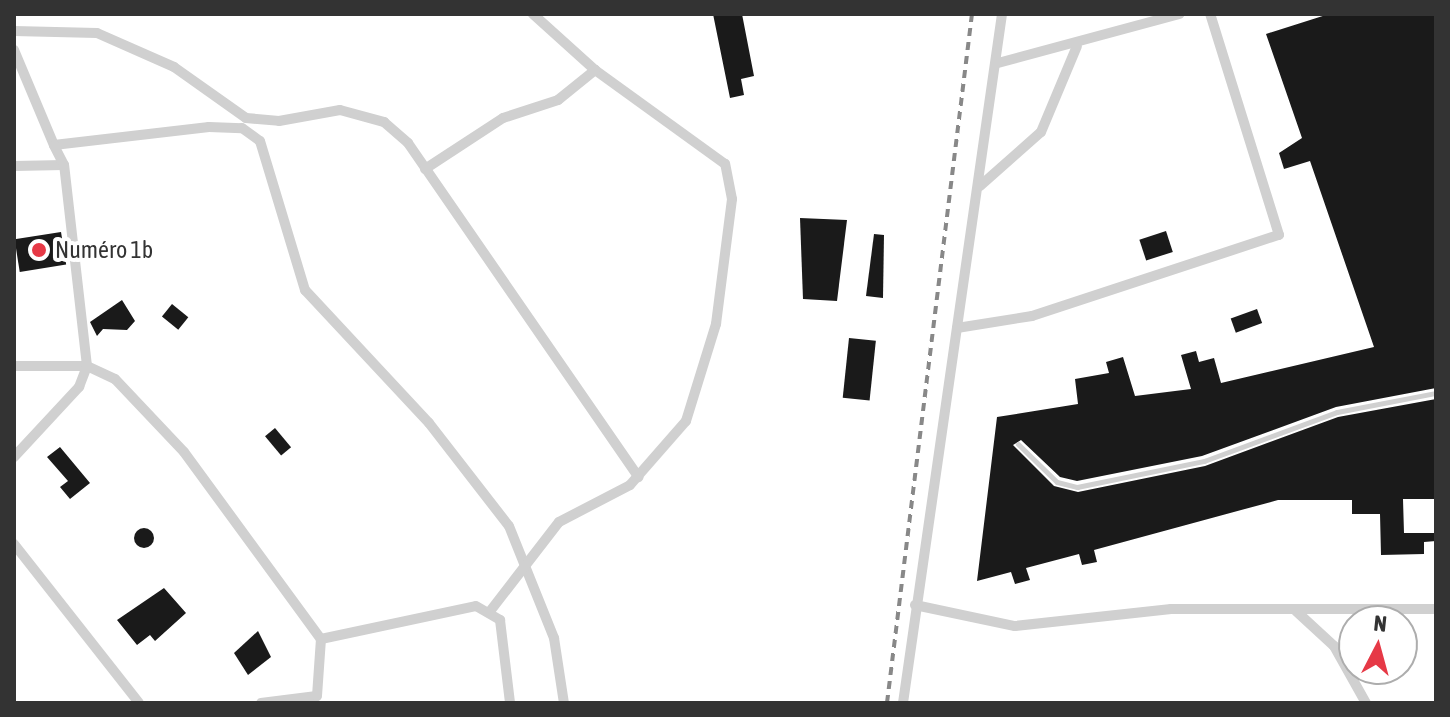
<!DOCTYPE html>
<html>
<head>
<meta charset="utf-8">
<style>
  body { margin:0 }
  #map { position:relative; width:1450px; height:717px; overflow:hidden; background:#fff; font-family:"Asap Condensed",sans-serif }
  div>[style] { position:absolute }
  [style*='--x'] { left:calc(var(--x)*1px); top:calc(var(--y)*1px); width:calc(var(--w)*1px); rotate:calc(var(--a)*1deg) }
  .building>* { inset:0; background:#1a1a1a; transform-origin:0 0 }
  .round { border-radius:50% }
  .service>* { height:5px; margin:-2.5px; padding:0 2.5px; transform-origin:2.5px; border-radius:2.5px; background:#d0d0d0 }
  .minor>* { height:10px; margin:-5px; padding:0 5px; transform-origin:5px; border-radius:5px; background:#d0d0d0 }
  .rail>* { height:4px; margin-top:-2px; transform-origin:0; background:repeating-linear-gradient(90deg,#888 0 8px,transparent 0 14px) }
  .dots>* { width:22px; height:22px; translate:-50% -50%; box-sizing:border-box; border:4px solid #fff; border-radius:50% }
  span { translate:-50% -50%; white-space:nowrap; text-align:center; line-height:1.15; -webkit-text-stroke:8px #fff; paint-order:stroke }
  .poi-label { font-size:24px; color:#333 }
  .left { translate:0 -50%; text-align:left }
  .frame { position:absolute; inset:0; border:16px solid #333; pointer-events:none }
  .north { position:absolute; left:1338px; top:605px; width:80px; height:80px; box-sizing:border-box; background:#fff; border:2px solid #adadad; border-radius:50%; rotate:6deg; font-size:22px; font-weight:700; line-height:32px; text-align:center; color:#333 }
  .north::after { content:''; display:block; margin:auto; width:28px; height:36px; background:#e63946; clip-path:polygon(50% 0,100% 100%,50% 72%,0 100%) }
</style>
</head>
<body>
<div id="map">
  <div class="building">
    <i style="clip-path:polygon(713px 14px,742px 14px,754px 76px,741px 79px,744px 95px,730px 98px)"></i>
    <i style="clip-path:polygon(1329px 14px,1436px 14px,1436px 388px,1336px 407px,1202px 456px,1077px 481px,1060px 477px,1021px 440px,1013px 445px,1054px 486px,1078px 492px,1205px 466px,1338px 417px,1436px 399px,1436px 499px,1403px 499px,1404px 533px,1436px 533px,1436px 541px,1424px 542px,1424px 554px,1381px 555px,1380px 514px,1352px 514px,1352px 500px,1278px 500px,1094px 550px,1097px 562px,1082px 565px,1079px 554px,1026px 568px,1030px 580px,1015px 584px,1011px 572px,977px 581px,997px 417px,1078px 404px,1075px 379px,1109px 373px,1106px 362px,1123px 357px,1135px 396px,1191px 389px,1181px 355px,1196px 351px,1199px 362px,1214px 358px,1221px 383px,1374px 347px,1310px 161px,1284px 169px,1279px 153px,1302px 138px,1266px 34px)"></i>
    <i style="clip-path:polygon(800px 218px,847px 220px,837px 301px,803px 299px)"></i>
    <i style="left:1166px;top:231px;width:22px;height:28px;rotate:72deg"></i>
    <i style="left:61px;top:232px;width:33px;height:47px;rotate:81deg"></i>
    <i style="clip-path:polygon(874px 234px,884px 235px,883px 298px,866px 296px)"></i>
    <i style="clip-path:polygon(122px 300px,135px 321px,127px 330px,103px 329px,97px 336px,90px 322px)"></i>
    <i style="left:172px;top:304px;width:21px;height:16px;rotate:39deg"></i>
    <i style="left:1257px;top:309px;width:15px;height:28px;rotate:70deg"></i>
    <i style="left:849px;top:338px;width:27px;height:60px;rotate:6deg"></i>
    <i style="left:275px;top:428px;width:25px;height:13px;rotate:50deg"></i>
    <i style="clip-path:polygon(60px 447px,90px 483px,70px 499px,60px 487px,68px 481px,47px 457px)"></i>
    <i class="round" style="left:134px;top:528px;width:20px;height:20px"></i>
    <i style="clip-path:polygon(164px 588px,186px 613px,155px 641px,150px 635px,137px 645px,117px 620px)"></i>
    <i style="clip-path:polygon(258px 631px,271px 657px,248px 675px,234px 653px)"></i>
  </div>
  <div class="service">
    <i style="--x:1018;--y:444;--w:54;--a:44.3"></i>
    <i style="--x:1057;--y:482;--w:21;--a:14"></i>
    <i style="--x:1077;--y:487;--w:130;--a:-11.6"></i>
    <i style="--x:1204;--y:461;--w:142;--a:-20.2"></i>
    <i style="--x:1337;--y:412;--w:101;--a:-10.9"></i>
  </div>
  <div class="minor">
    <i style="--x:14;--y:31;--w:83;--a:1.4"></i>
    <i style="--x:97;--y:33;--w:84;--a:23.8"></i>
    <i style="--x:174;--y:67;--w:88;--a:35.3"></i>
    <i style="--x:246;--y:118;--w:33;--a:5"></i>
    <i style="--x:279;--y:121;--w:62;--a:-10.2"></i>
    <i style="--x:340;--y:110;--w:46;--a:15.3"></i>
    <i style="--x:384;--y:122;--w:32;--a:41"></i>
    <i style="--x:408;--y:143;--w:406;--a:55.4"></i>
    <i style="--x:14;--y:50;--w:103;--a:67.2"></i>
    <i style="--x:54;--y:145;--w:156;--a:-6.6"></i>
    <i style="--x:209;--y:127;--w:33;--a:2"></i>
    <i style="--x:242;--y:128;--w:22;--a:36"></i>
    <i style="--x:260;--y:141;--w:156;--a:73.2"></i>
    <i style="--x:305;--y:290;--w:182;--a:47"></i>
    <i style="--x:429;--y:423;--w:130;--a:52.2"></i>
    <i style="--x:509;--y:526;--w:121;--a:68.1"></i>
    <i style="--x:554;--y:638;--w:66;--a:81.3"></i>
    <i style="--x:998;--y:63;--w:188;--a:-15.1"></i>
    <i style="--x:14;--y:166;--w:50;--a:-1.1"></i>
    <i style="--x:425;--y:169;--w:93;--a:-33.2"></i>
    <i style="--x:503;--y:118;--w:58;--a:-18.1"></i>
    <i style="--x:558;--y:100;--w:48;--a:-39"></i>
    <i style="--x:980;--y:186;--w:81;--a:-41.5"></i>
    <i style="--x:1041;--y:132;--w:93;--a:-67.3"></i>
    <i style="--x:957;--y:328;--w:76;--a:-9.1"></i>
    <i style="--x:1032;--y:316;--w:260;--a:-18.2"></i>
    <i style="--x:1279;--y:235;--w:232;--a:-107.3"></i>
    <i style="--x:14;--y:366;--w:73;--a:0"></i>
    <i style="--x:87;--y:366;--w:31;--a:25"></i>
    <i style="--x:115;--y:379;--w:100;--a:46.6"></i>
    <i style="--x:184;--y:452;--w:232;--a:53.8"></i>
    <i style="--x:14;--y:457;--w:96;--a:-47.1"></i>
    <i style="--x:79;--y:387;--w:22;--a:-69"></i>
    <i style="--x:87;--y:366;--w:202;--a:-96.5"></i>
    <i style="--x:64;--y:165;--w:22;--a:-117"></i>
    <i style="--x:14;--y:544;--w:202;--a:51.8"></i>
    <i style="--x:915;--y:605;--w:102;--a:11.9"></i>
    <i style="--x:1015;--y:626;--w:157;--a:-6.2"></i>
    <i style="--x:1171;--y:609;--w:265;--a:0"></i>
    <i style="--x:491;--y:610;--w:111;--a:-52.3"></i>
    <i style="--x:559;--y:522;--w:80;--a:-27.5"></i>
    <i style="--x:630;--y:485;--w:85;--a:-48.8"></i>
    <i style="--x:686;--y:421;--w:102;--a:-72.8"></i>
    <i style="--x:716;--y:324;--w:126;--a:-82.7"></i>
    <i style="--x:732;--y:199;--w:36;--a:-101"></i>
    <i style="--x:725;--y:164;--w:160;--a:-144.1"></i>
    <i style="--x:595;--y:70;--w:84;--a:-137.9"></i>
    <i style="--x:1296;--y:611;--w:52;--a:42.6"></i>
    <i style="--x:1334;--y:646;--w:65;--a:60.7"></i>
    <i style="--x:261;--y:703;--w:56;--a:-7.1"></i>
    <i style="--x:317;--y:696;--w:57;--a:-86"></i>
    <i style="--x:321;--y:639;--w:158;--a:-12"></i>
    <i style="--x:476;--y:606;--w:28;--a:30"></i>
    <i style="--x:500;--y:620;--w:84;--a:83.1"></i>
    <i style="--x:903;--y:703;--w:696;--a:-81.82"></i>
  </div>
  <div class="rail">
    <i style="--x:887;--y:703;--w:694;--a:-82.97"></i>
  </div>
  <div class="dots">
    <i style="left:39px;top:250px;background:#e63946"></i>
  </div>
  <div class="poi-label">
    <span class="left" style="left:55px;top:250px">Numéro 1b</span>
  </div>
  <div class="frame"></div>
  <div class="north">N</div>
</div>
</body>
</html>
